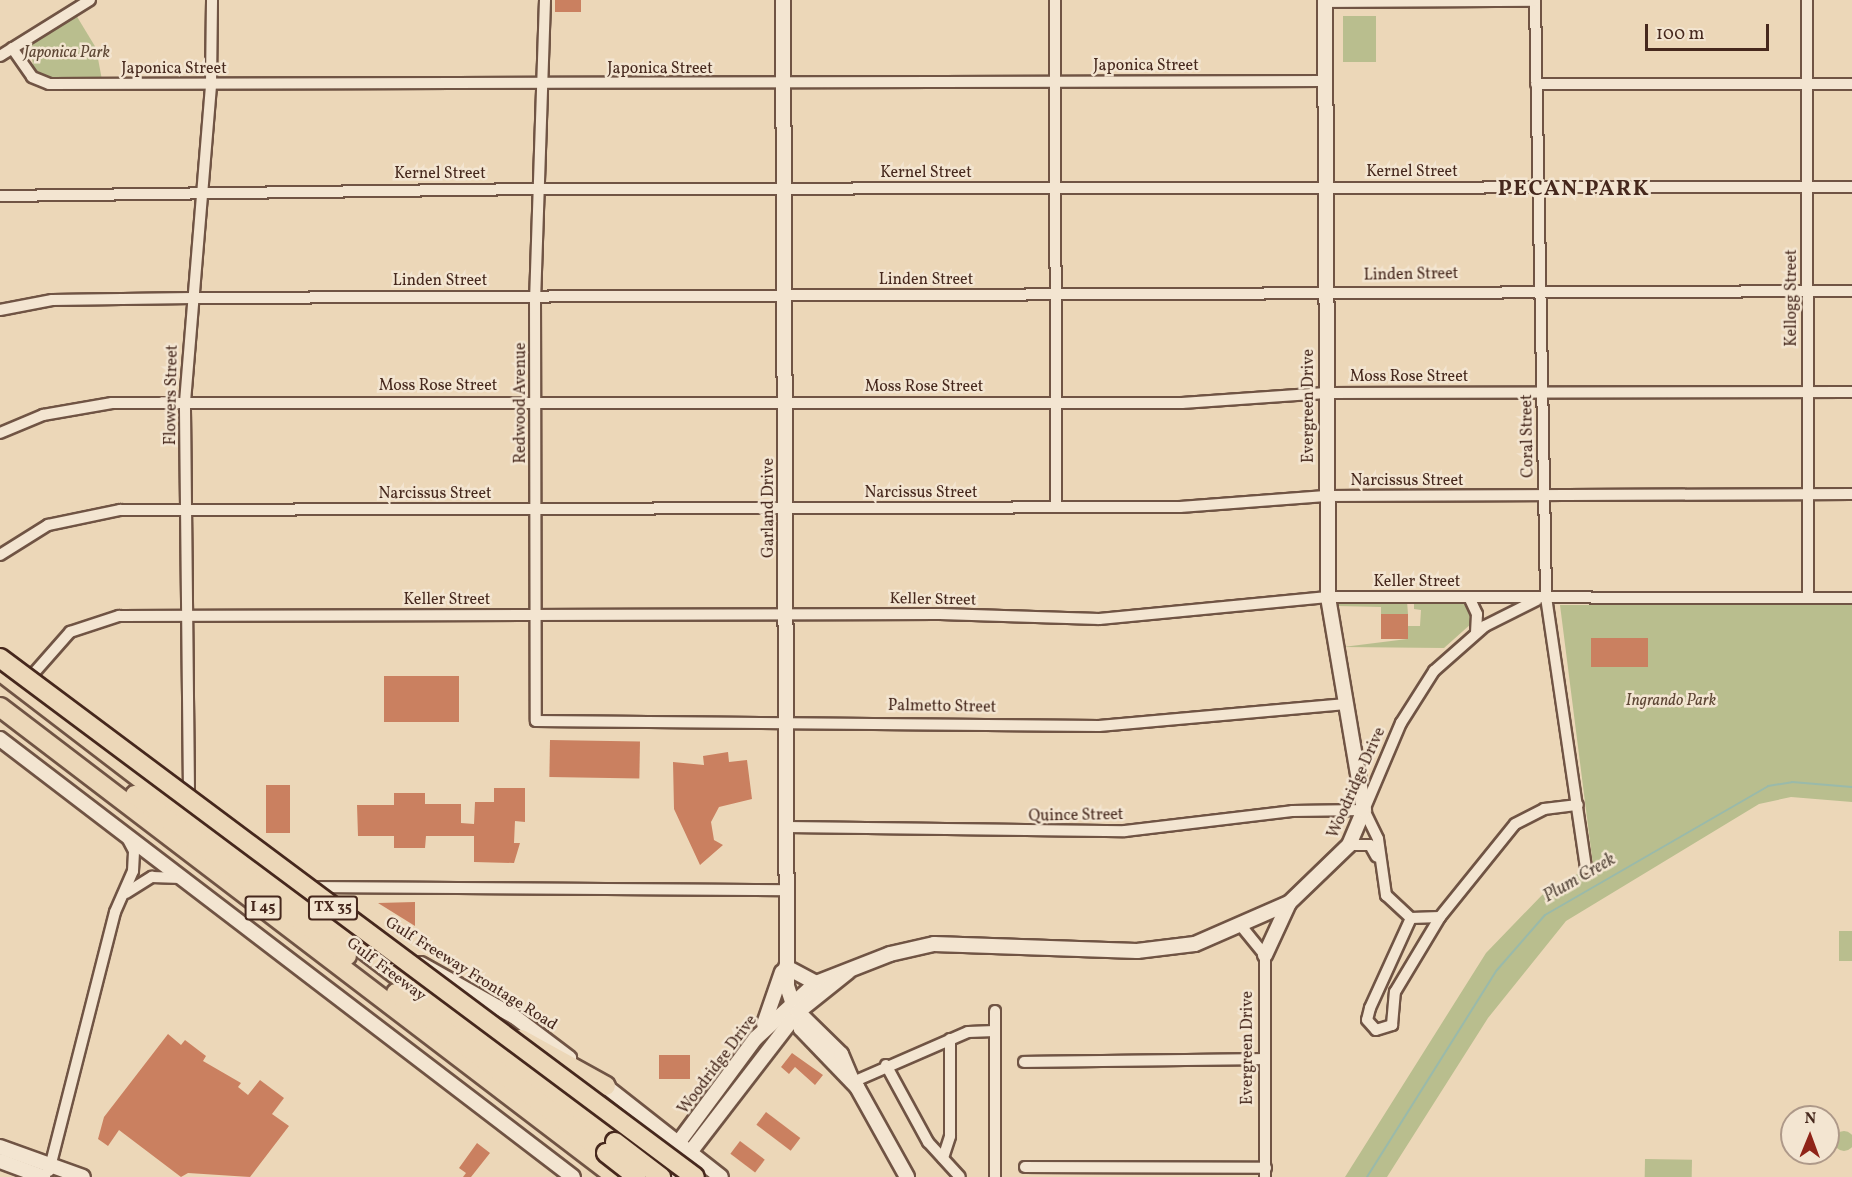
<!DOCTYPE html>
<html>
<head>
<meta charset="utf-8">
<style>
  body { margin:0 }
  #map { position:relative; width:1852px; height:1177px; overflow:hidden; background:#ecd7b8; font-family:Vollkorn,serif }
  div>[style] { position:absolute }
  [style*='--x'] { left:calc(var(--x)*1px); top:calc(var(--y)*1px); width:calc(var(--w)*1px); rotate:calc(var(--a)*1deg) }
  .green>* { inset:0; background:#b9be8e; transform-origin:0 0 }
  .round { border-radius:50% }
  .stream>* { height:2px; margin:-1px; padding:0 1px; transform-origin:1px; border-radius:1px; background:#9abaaa }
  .building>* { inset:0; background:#ca8060; transform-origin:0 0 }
  .roads { filter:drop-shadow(2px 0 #705444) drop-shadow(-2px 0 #705444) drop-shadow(0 2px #705444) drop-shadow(0 -2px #705444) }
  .street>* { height:10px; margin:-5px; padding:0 5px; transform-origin:5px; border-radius:5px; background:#f3e5d1 }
  .secondary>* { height:14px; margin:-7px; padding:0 7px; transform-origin:7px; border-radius:7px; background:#f3e5d1 }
  .highway>* { height:18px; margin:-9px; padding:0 9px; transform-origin:9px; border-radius:9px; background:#ecd7b8 }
  .bridges { filter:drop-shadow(2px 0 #46281d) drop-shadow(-2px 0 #46281d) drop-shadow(0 2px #46281d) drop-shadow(0 -2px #46281d) }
  .highway-bridge>* { height:18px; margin:-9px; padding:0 9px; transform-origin:9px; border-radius:9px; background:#ecd7b8 }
  span { translate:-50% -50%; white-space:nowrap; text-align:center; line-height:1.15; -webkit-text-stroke:5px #f3e5d1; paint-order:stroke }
  .shield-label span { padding:2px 4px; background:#f3e5d1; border:2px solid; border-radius:4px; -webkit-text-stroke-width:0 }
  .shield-label { font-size:15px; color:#46281d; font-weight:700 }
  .park-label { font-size:16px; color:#5d4634; font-style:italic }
  .street-label { font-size:16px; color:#46281d }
  .water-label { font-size:18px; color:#5b4c40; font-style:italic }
  .district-label { font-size:22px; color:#46281d; font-weight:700; letter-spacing:1.5px }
  .north { position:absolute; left:1780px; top:1105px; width:60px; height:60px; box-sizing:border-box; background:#f3e5d1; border:2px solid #ae9989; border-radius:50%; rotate:1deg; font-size:16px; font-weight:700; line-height:24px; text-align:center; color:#46281d }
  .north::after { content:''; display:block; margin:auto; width:21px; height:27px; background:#8f2418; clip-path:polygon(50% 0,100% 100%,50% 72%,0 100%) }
  .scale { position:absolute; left:1645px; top:24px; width:124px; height:27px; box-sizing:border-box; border:3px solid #46281d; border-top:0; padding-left:8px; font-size:18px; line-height:21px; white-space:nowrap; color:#46281d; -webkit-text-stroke:4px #f3e5d1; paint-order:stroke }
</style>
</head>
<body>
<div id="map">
  <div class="green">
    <i style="clip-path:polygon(76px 15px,96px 48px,102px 80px,50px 80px,34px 72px,30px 45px)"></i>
    <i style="left:1343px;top:16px;width:33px;height:46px"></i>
    <i style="clip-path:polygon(1407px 601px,1408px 614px,1381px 614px,1381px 607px,1337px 606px,1338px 602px)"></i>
    <i style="clip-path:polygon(1461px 601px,1473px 615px,1472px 623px,1444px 648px,1343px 647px,1407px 639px,1407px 626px,1420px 626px,1421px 610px,1414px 609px,1414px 602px)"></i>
    <i style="clip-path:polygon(1560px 605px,1852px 605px,1852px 802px,1791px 797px,1759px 804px,1566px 921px,1488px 1018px,1387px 1177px,1345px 1177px,1486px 953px,1544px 893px,1593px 865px)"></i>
    <i style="left:1839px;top:931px;width:13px;height:30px"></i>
    <i class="round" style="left:1834px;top:1131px;width:20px;height:20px"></i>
    <i style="left:1645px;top:1159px;width:47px;height:18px;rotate:1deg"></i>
  </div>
  <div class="stream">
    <i style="--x:1367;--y:1177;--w:244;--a:-57.9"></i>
    <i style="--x:1497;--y:970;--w:73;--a:-48.9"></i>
    <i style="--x:1545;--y:915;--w:258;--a:-30"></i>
    <i style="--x:1768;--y:786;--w:24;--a:-9"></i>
    <i style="--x:1792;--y:782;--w:60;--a:4.8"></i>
  </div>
  <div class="building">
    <i style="left:555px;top:0;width:26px;height:12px"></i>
    <i style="left:1381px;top:614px;width:27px;height:25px"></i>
    <i style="left:1648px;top:638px;width:29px;height:57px;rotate:90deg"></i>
    <i style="left:384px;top:676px;width:75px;height:46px"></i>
    <i style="left:550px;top:740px;width:90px;height:37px;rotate:1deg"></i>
    <i style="clip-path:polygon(728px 752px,729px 762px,747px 760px,752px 799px,719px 807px,711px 822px,714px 840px,723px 845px,700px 865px,674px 809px,673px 762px,704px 765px,703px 756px)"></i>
    <i style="left:266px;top:785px;width:24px;height:48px"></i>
    <i style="clip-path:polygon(494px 788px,525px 788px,525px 822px,515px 821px,514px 843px,520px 843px,514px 863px,474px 862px,474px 836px,426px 836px,425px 848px,394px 848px,394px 836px,358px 836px,357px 805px,394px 805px,394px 793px,425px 793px,425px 804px,461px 804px,461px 823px,474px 824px,475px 802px,494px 802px)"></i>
    <i style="clip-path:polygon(415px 902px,415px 926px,378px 903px)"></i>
    <i style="clip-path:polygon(168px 1034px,181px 1045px,185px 1040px,206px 1056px,203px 1061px,241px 1083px,238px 1087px,248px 1095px,260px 1080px,284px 1098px,272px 1114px,289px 1126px,250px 1177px,188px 1173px,181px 1177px,119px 1130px,108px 1146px,98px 1139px,104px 1117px)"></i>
    <i style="clip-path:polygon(792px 1053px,823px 1075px,815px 1085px,795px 1067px,789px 1074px,781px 1067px)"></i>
    <i style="left:659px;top:1055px;width:31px;height:24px"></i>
    <i style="left:766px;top:1112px;width:43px;height:16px;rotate:37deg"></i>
    <i style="left:740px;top:1141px;width:31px;height:16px;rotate:37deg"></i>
    <i style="clip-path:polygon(477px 1143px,490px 1153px,471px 1177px,463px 1177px,466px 1173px,459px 1168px)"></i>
  </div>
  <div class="roads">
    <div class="street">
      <i style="--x:545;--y:0;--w:295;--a:91.9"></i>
      <i style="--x:535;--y:295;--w:426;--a:89.9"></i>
      <i style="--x:536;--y:721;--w:563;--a:0.51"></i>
      <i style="--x:1099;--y:726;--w:248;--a:-5.1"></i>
      <i style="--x:1055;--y:0;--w:507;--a:89.89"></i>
      <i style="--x:1535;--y:0;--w:597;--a:88.94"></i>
      <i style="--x:1546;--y:597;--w:274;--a:81.6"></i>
      <i style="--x:1807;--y:0;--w:596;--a:89.9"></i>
      <i style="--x:1325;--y:2;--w:210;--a:-0.3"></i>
      <i style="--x:12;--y:48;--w:35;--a:55"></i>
      <i style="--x:32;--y:77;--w:18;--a:22"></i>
      <i style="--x:49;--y:84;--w:1275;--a:-0.13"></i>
      <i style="--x:0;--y:56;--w:106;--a:-31.9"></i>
      <i style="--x:1536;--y:84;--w:316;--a:0"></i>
      <i style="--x:0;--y:196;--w:537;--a:-0.75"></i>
      <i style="--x:537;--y:189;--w:1315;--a:-0.09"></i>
      <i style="--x:0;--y:310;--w:53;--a:-10.9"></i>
      <i style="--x:52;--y:300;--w:140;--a:-0.8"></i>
      <i style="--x:192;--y:298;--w:1660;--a:-0.24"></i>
      <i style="--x:0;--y:433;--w:47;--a:-22.7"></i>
      <i style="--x:43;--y:415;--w:70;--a:-9.9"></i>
      <i style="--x:112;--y:403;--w:1070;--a:0"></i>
      <i style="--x:1182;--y:403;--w:144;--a:-4"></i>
      <i style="--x:1326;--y:393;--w:526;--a:-0.11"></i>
      <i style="--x:0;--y:555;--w:57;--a:-32"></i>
      <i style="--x:48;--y:525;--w:74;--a:-11.8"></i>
      <i style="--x:120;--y:510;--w:1060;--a:-0.16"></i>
      <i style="--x:1180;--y:507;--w:146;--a:-4.3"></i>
      <i style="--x:1326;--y:496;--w:526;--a:-0.22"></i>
      <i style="--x:1469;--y:597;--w:19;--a:65"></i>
      <i style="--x:1477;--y:614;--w:18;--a:93"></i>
      <i style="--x:34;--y:673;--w:55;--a:-48.7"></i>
      <i style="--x:70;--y:632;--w:52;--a:-18.1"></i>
      <i style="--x:119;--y:616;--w:821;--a:-0.14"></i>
      <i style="--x:940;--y:614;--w:159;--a:1.8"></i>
      <i style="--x:1099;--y:619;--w:230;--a:-5.5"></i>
      <i style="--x:1328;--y:597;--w:524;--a:0.11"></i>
      <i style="--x:189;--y:792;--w:390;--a:-90.6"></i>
      <i style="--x:185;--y:402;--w:320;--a:-85.3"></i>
      <i style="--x:211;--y:83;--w:83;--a:-89.3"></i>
      <i style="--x:1364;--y:810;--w:95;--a:-67"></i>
      <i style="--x:1401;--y:723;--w:62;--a:-57.6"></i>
      <i style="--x:1434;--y:671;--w:68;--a:-41.4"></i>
      <i style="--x:1485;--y:626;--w:58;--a:-26.6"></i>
      <i style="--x:1364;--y:810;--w:32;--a:64"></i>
      <i style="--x:1378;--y:839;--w:57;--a:81.9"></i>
      <i style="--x:1386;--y:895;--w:34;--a:43"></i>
      <i style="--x:1411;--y:918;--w:29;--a:-2"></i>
      <i style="--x:787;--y:827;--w:338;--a:0.7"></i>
      <i style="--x:1125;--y:831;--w:168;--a:-6.8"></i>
      <i style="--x:1292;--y:811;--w:72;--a:-0.8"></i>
      <i style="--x:1349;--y:845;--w:21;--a:0"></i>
      <i style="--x:1370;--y:845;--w:13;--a:61"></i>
      <i style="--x:314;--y:887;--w:473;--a:0.4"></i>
      <i style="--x:126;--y:893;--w:31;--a:-32"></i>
      <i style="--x:152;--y:877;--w:29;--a:2"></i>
      <i style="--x:1411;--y:918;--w:99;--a:114.5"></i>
      <i style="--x:1370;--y:1008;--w:12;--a:104"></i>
      <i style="--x:1367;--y:1020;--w:13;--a:48"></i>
      <i style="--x:1376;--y:1030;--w:17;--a:-17"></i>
      <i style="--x:1392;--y:1025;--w:33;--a:-85"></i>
      <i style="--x:1395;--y:992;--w:87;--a:-59"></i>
      <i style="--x:1440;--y:917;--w:119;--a:-51.1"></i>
      <i style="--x:1515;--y:824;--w:33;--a:-27"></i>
      <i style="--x:1544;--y:809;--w:34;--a:-7"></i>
      <i style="--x:1242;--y:927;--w:36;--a:51"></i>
      <i style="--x:1265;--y:955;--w:222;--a:90"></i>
      <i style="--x:995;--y:1011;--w:166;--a:90"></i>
      <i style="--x:1024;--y:1062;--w:240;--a:-0.7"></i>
      <i style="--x:886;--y:1065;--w:88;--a:61.4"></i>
      <i style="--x:928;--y:1142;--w:47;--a:47.6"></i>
      <i style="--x:853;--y:1082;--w:125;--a:-23.5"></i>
      <i style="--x:968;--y:1032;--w:27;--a:-2"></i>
      <i style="--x:943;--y:1158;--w:23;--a:-72"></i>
      <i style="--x:950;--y:1136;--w:97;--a:-90"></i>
      <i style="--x:1025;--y:1167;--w:241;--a:0.2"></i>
      <i style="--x:49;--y:1171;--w:267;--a:-75.7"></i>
      <i style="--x:115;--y:912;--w:45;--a:-66.3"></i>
      <i style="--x:133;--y:871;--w:20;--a:-87"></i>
      <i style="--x:134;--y:851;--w:15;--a:-118"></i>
    </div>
    <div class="secondary">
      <i style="--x:783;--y:0;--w:986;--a:89.77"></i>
      <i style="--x:787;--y:986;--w:45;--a:72"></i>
      <i style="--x:801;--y:1029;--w:81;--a:46"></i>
      <i style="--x:857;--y:1087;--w:103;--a:60.9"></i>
      <i style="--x:0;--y:739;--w:721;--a:37.39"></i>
      <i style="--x:1265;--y:955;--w:57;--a:-65.2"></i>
      <i style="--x:421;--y:964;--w:108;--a:29.4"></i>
      <i style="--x:515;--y:1017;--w:68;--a:37.2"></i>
      <i style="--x:786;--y:967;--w:34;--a:28"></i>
      <i style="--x:798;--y:1012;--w:60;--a:44.3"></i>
      <i style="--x:841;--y:1054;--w:30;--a:67"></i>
      <i style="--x:764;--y:1024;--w:55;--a:-70.9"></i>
      <i style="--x:599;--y:1081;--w:155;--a:38.2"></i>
      <i style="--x:0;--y:1147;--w:88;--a:19.9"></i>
      <i style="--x:0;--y:1161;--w:46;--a:20.4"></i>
      <i style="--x:653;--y:1177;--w:173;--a:-53.5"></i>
      <i style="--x:756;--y:1038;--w:81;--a:-42.5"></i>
      <i style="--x:816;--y:983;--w:79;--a:-21.4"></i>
      <i style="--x:890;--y:954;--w:45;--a:-12.8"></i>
      <i style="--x:934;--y:944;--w:203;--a:2"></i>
      <i style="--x:1137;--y:951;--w:58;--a:-6.9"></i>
      <i style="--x:1195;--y:944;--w:103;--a:-23.6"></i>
      <i style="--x:1289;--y:903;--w:83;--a:-44"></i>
      <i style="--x:1349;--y:845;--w:38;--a:-67"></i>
      <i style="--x:1364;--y:810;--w:216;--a:-99.6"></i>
      <i style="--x:1328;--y:597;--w:597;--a:-90.29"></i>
      <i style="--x:671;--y:1177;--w:208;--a:-52.4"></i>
      <i style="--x:798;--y:1012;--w:64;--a:-38.7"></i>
    </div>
    <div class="highway">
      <i style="--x:0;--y:671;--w:775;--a:37.45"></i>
      <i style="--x:0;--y:707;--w:775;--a:37.34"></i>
      <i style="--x:135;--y:795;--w:266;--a:37.2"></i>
      <i style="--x:396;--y:993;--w:264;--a:37.3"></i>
      <i style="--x:521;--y:1039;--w:97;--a:28.9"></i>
    </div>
  </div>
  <div class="bridges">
    <div class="highway-bridge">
      <i style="--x:0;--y:658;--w:867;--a:36.75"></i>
      <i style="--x:615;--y:1142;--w:58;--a:37.3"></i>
      <i style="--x:606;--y:1153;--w:39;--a:38"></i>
    </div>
  </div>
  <div class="shield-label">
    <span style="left:263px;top:908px">I 45</span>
    <span style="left:333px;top:908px">TX 35</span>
  </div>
  <div class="park-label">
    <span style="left:67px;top:53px">Japonica Park</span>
    <span style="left:1671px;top:701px">Ingrando Park</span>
  </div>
  <div class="street-label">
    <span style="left:1146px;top:66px">Japonica Street</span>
    <span style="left:174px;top:69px">Japonica Street</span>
    <span style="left:660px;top:69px">Japonica Street</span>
    <span style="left:1412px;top:172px">Kernel Street</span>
    <span style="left:926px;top:173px">Kernel Street</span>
    <span style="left:440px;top:174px">Kernel Street</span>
    <span style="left:1411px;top:275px;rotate:-1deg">Linden Street</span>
    <span style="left:926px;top:280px">Linden Street</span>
    <span style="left:440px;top:281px">Linden Street</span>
    <span style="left:1792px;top:298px;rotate:-90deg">Kellogg Street</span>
    <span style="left:1409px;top:377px">Moss Rose Street</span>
    <span style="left:438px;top:386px">Moss Rose Street</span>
    <span style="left:924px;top:387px">Moss Rose Street</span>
    <span style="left:172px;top:395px;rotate:-89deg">Flowers Street</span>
    <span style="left:521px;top:403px;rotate:-90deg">Redwood Avenue</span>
    <span style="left:1309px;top:406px;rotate:-90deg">Evergreen Drive</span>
    <span style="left:1528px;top:436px;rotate:-91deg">Coral Street</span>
    <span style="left:1407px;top:481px">Narcissus Street</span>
    <span style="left:921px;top:493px">Narcissus Street</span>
    <span style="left:435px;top:494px">Narcissus Street</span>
    <span style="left:769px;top:508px;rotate:-90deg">Garland Drive</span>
    <span style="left:1417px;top:582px">Keller Street</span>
    <span style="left:447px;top:600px">Keller Street</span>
    <span style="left:933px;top:600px;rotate:1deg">Keller Street</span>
    <span style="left:942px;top:707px;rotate:1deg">Palmetto Street</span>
    <span style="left:1357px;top:783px;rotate:-66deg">Woodridge Drive</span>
    <span style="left:1076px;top:816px;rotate:-1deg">Quince Street</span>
    <span style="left:386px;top:970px;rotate:37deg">Gulf Freeway</span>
    <span style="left:471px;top:974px;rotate:32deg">Gulf Freeway Frontage Road</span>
    <span style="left:1248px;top:1048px;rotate:-90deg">Evergreen Drive</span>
    <span style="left:718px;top:1065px;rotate:-53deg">Woodridge Drive</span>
  </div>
  <div class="water-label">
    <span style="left:1580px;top:879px;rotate:-30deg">Plum Creek</span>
  </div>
  <div class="district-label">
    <span style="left:1574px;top:190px">PECAN PARK</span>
  </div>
  <div class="north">N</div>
  <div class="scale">100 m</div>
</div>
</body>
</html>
